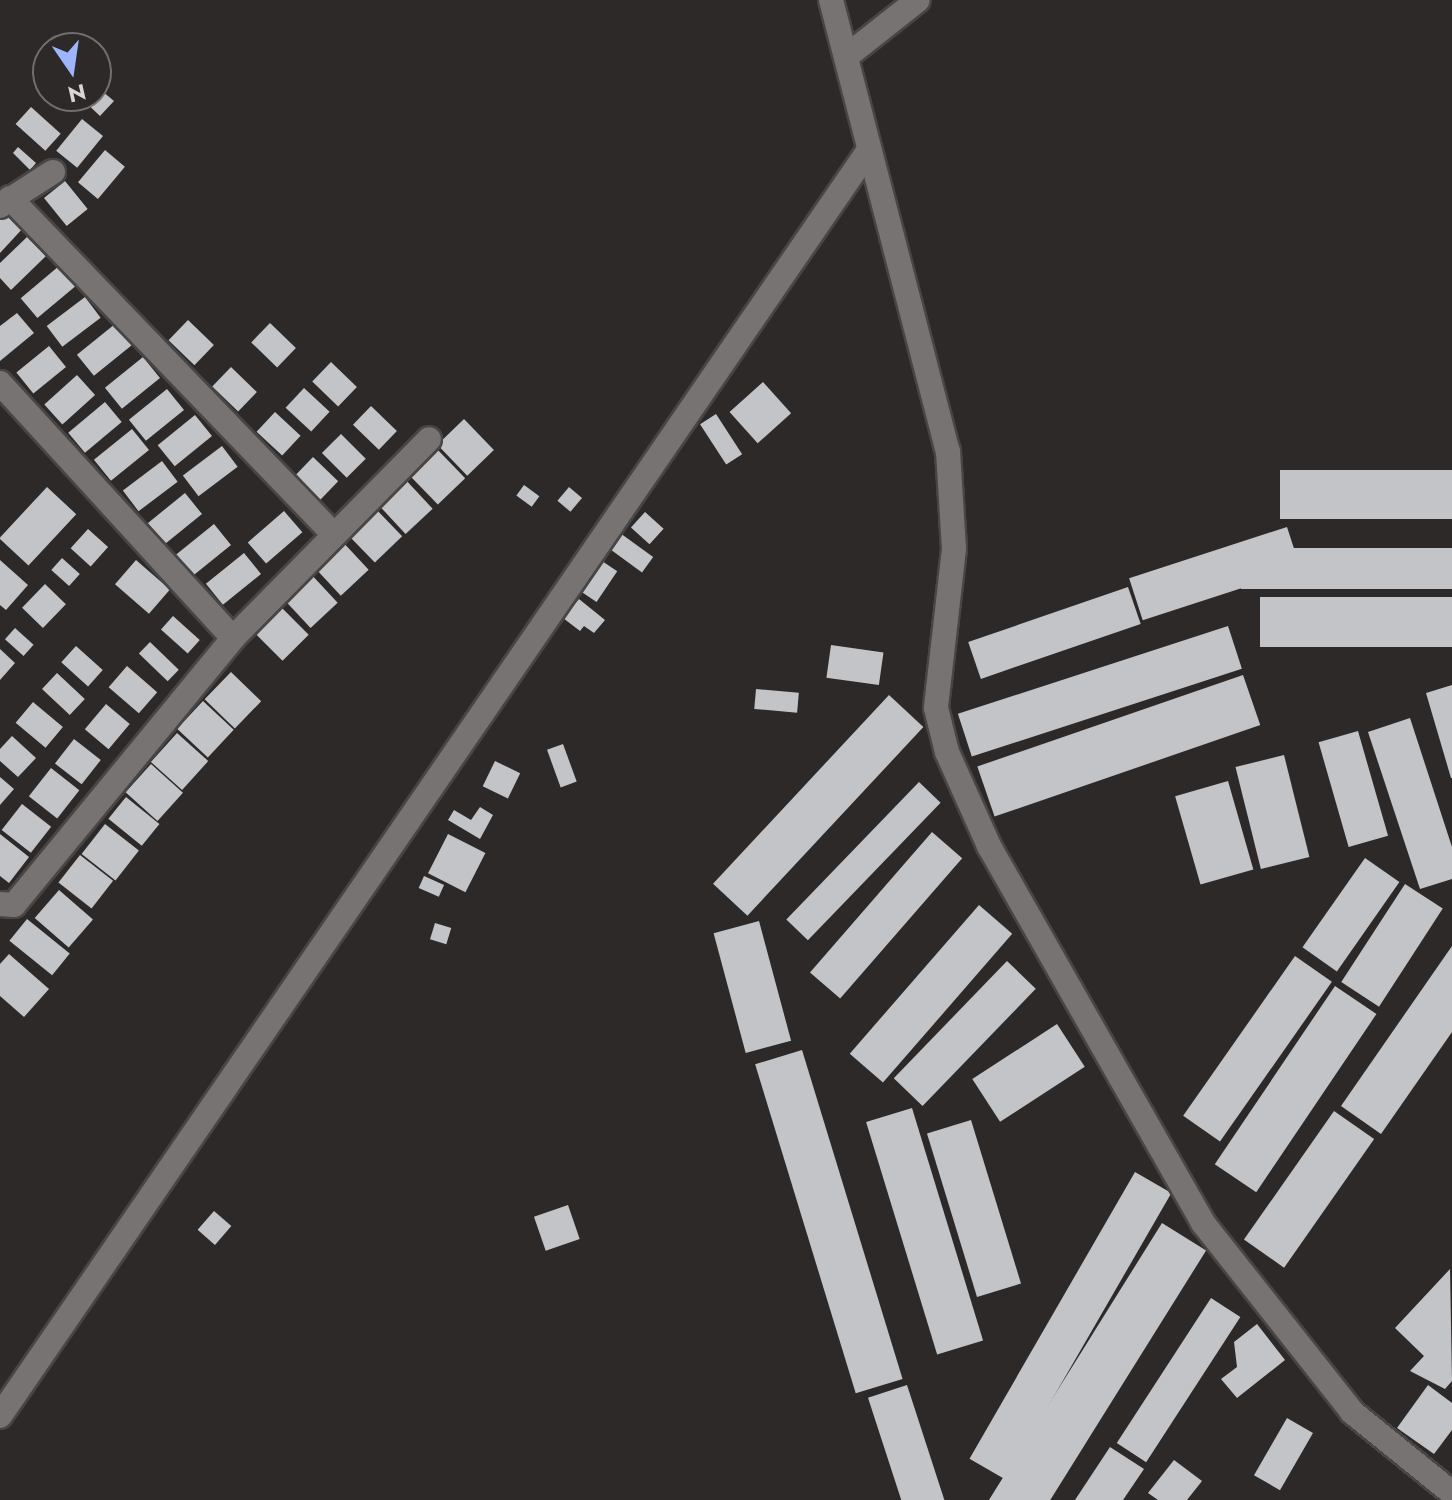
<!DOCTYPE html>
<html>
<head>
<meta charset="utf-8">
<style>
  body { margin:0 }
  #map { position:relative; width:1452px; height:1500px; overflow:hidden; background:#2d2928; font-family:Jost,sans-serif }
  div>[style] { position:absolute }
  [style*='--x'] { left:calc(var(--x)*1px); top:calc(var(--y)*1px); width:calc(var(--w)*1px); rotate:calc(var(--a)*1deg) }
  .building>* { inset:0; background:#c3c4c8; transform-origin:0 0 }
  .roads { filter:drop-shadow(2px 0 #484544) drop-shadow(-2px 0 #484544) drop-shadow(0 2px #484544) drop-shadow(0 -2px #484544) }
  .minor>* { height:24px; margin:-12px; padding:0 12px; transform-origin:12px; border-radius:12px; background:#777372 }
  span { translate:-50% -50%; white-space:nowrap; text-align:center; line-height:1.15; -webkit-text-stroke:8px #2d2928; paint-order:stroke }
  .north { position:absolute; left:32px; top:32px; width:80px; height:80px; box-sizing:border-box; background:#2d2928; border:2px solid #726e6e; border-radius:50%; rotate:167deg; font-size:22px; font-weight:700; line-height:32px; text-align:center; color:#d9d6d6 }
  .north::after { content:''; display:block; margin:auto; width:28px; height:36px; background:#9eb4fd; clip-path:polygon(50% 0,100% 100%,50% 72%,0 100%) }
</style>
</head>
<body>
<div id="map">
  <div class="building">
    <i style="clip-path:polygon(96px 86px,114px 101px,100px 116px,79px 96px,96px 96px)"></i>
    <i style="left:31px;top:107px;width:40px;height:23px;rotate:42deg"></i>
    <i style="left:82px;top:119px;width:27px;height:41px;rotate:39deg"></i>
    <i style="clip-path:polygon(18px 147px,36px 163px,30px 170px,13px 153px)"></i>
    <i style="left:105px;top:150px;width:26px;height:42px;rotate:40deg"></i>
    <i style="left:65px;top:181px;width:36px;height:27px;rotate:51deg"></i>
    <i style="clip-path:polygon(4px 209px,24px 227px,0 253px,0 213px)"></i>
    <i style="clip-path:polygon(27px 237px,46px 256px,11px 290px,0 278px,0 263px)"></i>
    <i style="left:59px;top:266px;width:26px;height:50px;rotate:50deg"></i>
    <i style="left:85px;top:297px;width:26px;height:48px;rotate:53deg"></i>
    <i style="clip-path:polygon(17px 313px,34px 333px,0 361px,0 326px)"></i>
    <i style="left:188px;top:320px;width:36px;height:28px;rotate:44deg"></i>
    <i style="left:270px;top:323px;width:36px;height:27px;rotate:44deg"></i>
    <i style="left:115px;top:324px;width:27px;height:49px;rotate:51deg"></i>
    <i style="left:49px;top:346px;width:27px;height:42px;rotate:51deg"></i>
    <i style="left:143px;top:357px;width:27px;height:49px;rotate:51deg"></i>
    <i style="left:331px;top:362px;width:36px;height:27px;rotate:44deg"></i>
    <i style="left:231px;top:367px;width:36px;height:27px;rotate:44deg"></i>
    <i style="left:77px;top:375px;width:27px;height:44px;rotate:48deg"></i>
    <i style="left:763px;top:382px;width:42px;height:45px;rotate:48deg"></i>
    <i style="left:304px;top:388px;width:35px;height:27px;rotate:43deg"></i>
    <i style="left:167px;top:389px;width:27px;height:49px;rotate:51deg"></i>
    <i style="left:105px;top:402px;width:26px;height:48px;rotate:50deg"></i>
    <i style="left:371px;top:406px;width:36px;height:26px;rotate:44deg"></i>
    <i style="left:275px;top:412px;width:35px;height:27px;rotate:43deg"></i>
    <i style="left:716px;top:414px;width:48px;height:19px;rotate:57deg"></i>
    <i style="left:195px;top:415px;width:27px;height:48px;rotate:51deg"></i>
    <i style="left:464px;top:419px;width:43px;height:37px;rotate:46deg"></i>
    <i style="left:132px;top:429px;width:27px;height:49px;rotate:51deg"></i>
    <i style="left:341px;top:434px;width:35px;height:27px;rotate:45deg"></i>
    <i style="left:222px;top:446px;width:26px;height:49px;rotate:53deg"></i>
    <i style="left:436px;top:448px;width:42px;height:38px;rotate:46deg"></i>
    <i style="left:313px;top:457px;width:35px;height:26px;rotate:44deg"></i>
    <i style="left:162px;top:461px;width:26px;height:49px;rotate:53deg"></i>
    <i style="left:1452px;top:470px;width:49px;height:172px;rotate:90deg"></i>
    <i style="left:404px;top:478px;width:42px;height:37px;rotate:47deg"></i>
    <i style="left:524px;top:485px;width:19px;height:13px;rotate:36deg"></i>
    <i style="left:47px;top:487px;width:40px;height:70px;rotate:43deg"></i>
    <i style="left:569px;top:487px;width:17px;height:18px;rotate:40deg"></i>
    <i style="left:185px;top:493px;width:27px;height:48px;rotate:51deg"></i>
    <i style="left:373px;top:506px;width:42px;height:38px;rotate:46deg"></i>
    <i style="left:284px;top:511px;width:28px;height:48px;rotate:49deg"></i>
    <i style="left:645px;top:512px;width:25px;height:21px;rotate:42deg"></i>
    <i style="left:214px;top:524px;width:27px;height:49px;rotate:51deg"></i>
    <i style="left:1287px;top:527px;width:44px;height:166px;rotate:72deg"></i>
    <i style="left:88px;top:529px;width:27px;height:26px;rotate:42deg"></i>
    <i style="left:620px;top:533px;width:41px;height:19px;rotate:36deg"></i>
    <i style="left:340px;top:539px;width:42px;height:38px;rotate:47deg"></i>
    <i style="left:1452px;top:548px;width:41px;height:211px;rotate:90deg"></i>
    <i style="left:244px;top:553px;width:27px;height:49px;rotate:51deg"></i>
    <i style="left:62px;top:558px;width:24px;height:16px;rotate:42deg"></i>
    <i style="left:599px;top:559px;width:22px;height:37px;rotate:34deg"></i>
    <i style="clip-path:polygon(0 560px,28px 585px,6px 610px,0 605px)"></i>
    <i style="left:136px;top:560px;width:45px;height:32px;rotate:41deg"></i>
    <i style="left:309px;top:572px;width:42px;height:37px;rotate:47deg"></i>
    <i style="left:45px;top:584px;width:29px;height:33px;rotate:44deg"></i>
    <i style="left:1128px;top:587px;width:39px;height:169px;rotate:71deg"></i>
    <i style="left:1452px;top:597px;width:50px;height:192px;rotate:90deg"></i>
    <i style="clip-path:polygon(579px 599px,605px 620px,594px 633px,584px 626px,580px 631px,563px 618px)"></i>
    <i style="left:279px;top:605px;width:42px;height:37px;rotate:45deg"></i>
    <i style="left:173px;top:616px;width:36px;height:18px;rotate:42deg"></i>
    <i style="left:1228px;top:626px;width:45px;height:284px;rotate:72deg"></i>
    <i style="left:15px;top:628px;width:25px;height:15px;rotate:42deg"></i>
    <i style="left:150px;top:642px;width:40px;height:16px;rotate:44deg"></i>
    <i style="left:831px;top:645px;width:53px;height:33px;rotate:8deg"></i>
    <i style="left:76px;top:646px;width:36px;height:22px;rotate:42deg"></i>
    <i style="clip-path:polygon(0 649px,15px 663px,0 680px)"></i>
    <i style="left:127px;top:666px;width:40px;height:28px;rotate:41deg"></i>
    <i style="left:231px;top:672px;width:42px;height:38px;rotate:44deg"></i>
    <i style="left:57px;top:673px;width:38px;height:22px;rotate:43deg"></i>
    <i style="left:1243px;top:675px;width:53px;height:281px;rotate:71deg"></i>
    <i style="clip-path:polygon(1452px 685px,1452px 778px,1451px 778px,1426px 693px)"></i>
    <i style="left:756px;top:689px;width:43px;height:20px;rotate:5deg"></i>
    <i style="left:889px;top:695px;width:47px;height:258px;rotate:43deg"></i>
    <i style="left:203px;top:701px;width:42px;height:38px;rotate:43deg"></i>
    <i style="left:33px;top:702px;width:39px;height:27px;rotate:40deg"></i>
    <i style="left:106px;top:704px;width:31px;height:33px;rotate:40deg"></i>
    <i style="clip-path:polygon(1410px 718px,1452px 847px,1452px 879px,1420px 889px,1368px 732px)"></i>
    <i style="left:1358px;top:731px;width:109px;height:41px;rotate:74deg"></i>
    <i style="left:177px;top:733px;width:42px;height:39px;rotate:42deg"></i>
    <i style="clip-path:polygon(12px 736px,36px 758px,18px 777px,0 761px,0 749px)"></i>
    <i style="left:74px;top:739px;width:34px;height:31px;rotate:38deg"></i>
    <i style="left:563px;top:744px;width:40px;height:17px;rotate:70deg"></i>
    <i style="left:1284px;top:755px;width:105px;height:50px;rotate:76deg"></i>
    <i style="left:495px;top:761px;width:28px;height:28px;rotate:26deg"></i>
    <i style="left:151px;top:764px;width:43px;height:38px;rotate:42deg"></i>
    <i style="left:51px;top:768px;width:36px;height:36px;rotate:38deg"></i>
    <i style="clip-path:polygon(0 777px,14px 789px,0 805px)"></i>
    <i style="left:1228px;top:781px;width:92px;height:55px;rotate:74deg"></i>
    <i style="left:919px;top:782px;width:30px;height:191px;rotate:44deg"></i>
    <i style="left:126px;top:797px;width:43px;height:28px;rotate:39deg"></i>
    <i style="left:22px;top:804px;width:37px;height:33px;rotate:38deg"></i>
    <i style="clip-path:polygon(480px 807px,493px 815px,480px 839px,448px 820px,454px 810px,471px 820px)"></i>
    <i style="left:105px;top:824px;width:43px;height:38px;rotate:38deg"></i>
    <i style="left:932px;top:832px;width:40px;height:186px;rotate:41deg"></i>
    <i style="clip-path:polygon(0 834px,29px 857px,9px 883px,0 876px)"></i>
    <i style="left:448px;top:834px;width:42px;height:44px;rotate:27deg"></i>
    <i style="left:80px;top:855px;width:42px;height:35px;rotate:38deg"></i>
    <i style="left:1365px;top:858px;width:42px;height:109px;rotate:35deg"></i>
    <i style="left:424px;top:876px;width:22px;height:13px;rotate:24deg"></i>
    <i style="left:1405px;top:884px;width:45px;height:117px;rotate:33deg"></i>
    <i style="left:59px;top:890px;width:45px;height:37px;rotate:41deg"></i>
    <i style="left:979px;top:905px;width:44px;height:197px;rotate:41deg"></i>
    <i style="left:27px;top:919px;width:55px;height:28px;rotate:39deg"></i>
    <i style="left:759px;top:921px;width:124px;height:47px;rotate:75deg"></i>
    <i style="left:435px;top:923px;width:17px;height:17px;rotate:17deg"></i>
    <i style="clip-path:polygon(1452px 946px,1452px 1032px,1381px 1134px,1341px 1106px)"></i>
    <i style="clip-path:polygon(9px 954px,49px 989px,24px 1017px,0 996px,0 964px)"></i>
    <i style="left:1295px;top:956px;width:45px;height:195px;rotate:35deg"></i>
    <i style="left:1007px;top:961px;width:40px;height:163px;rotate:44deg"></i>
    <i style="left:1335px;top:986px;width:50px;height:215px;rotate:34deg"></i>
    <i style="left:1057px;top:1024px;width:51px;height:101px;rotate:57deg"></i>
    <i style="left:802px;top:1050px;width:344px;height:49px;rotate:73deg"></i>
    <i style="left:912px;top:1108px;width:243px;height:48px;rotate:73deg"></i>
    <i style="left:1334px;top:1111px;width:49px;height:157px;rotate:35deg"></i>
    <i style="left:971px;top:1120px;width:171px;height:46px;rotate:73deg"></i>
    <i style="left:1135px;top:1172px;width:42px;height:331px;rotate:30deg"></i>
    <i style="left:568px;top:1205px;width:36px;height:36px;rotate:71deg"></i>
    <i style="left:214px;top:1211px;width:23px;height:25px;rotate:41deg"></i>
    <i style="left:1162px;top:1223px;width:52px;height:328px;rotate:32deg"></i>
    <i style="clip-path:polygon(1450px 1269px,1452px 1381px,1445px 1389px,1410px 1371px,1424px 1356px,1395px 1328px)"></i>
    <i style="left:1211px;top:1298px;width:35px;height:173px;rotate:33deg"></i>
    <i style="clip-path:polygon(1257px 1324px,1285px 1360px,1237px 1398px,1221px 1379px,1237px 1367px,1234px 1342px)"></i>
    <i style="left:907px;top:1385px;width:121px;height:41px;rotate:72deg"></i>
    <i style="clip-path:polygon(1428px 1385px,1452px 1403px,1452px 1430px,1434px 1454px,1397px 1428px)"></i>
    <i style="left:1287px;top:1418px;width:30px;height:66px;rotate:30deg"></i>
    <i style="clip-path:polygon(1110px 1447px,1144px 1469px,1123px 1500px,1075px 1500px)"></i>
    <i style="clip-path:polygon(1174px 1460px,1202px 1481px,1187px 1500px,1158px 1500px,1148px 1493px)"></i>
  </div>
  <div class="roads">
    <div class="minor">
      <i style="--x:831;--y:0;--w:466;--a:75.5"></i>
      <i style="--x:948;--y:451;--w:98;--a:86.5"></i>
      <i style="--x:954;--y:549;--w:160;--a:96.5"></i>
      <i style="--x:936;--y:708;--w:45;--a:76"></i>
      <i style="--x:947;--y:752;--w:103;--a:65.9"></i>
      <i style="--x:989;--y:846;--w:434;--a:60.4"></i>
      <i style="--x:1203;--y:1223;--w:241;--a:51.7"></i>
      <i style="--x:1352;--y:1412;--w:129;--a:39"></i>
      <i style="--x:847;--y:56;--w:90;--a:-38.3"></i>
      <i style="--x:10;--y:198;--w:467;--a:46.1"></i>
      <i style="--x:0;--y:206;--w:63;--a:-32.7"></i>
      <i style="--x:0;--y:383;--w:345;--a:47.6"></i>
      <i style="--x:0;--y:904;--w:14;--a:4"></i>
      <i style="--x:14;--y:905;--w:345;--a:-50.6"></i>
      <i style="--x:233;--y:638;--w:279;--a:-45.4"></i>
      <i style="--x:0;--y:1416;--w:1534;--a:-55.54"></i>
    </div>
  </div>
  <div class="north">N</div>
</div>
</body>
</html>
